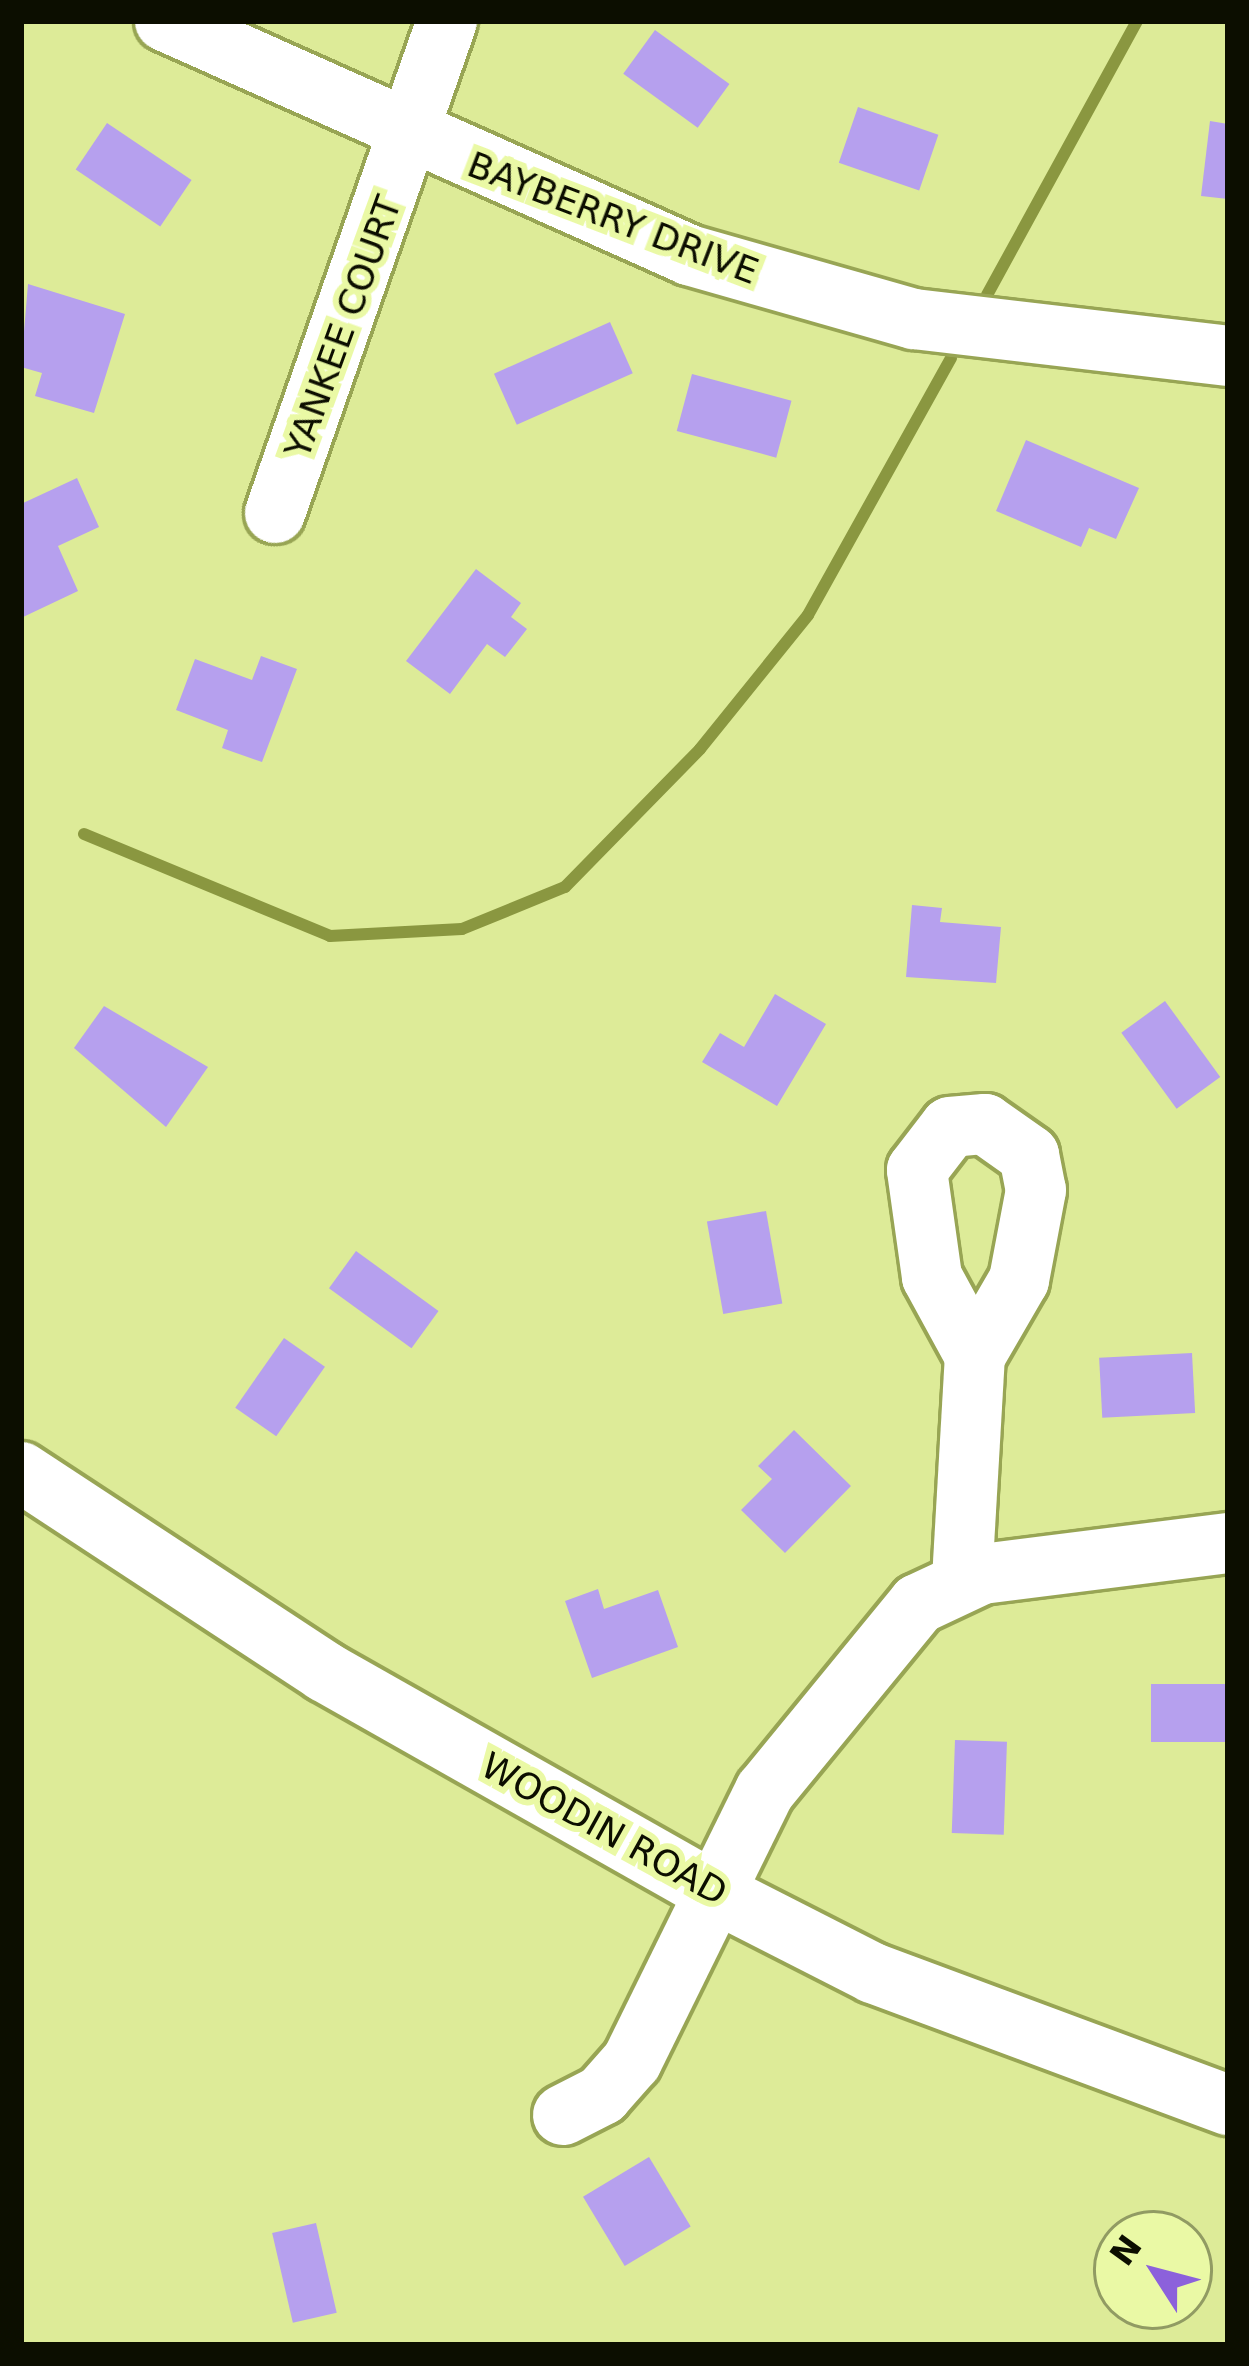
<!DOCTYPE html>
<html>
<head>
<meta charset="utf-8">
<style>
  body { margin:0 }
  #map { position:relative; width:1249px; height:2366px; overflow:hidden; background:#ddeb98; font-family:"DejaVu Sans",sans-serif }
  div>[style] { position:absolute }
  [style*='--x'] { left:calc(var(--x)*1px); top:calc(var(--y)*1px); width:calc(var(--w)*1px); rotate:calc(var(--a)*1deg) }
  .stream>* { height:12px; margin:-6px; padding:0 6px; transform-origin:6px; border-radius:6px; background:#8a9740 }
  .building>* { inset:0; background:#b6a0ee; transform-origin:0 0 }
  .roads { filter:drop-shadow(3px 0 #98a554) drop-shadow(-3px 0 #98a554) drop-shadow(0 3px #98a554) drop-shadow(0 -3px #98a554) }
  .minor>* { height:60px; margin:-30px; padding:0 30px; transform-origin:30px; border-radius:30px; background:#fff }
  span { translate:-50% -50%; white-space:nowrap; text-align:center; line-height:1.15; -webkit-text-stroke:12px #eaf9a5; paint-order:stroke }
  .street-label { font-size:36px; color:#0c0e00 }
  .frame { position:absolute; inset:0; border:24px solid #0c0e00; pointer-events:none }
  .north { position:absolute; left:1093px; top:2210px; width:120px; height:120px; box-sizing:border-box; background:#eaf9a5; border:3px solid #919b63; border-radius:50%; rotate:306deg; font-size:33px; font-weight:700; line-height:48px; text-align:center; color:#0c0e00 }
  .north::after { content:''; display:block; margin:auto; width:42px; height:54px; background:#8c61db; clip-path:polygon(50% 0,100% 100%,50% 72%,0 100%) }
</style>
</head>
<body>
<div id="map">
  <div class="stream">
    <i style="--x:987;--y:295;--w:312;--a:-61.3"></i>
    <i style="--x:84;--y:834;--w:266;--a:22.5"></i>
    <i style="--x:330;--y:936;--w:132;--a:-3"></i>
    <i style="--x:462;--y:929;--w:111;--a:-22.2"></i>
    <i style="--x:565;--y:887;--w:193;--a:-45.6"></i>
    <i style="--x:700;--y:749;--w:172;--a:-51.1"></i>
    <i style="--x:808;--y:615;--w:294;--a:-60.9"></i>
  </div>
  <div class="building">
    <i style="left:655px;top:30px;width:92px;height:54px;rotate:36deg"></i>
    <i style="left:858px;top:107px;width:85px;height:59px;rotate:19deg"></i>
    <i style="clip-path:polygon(1210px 121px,1228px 124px,1228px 199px,1201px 196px)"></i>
    <i style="left:107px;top:123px;width:102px;height:56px;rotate:34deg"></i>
    <i style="clip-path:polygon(28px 284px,125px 314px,94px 413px,35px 396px,42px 373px,21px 367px)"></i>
    <i style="left:610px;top:322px;width:56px;height:127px;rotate:66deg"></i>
    <i style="left:692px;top:374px;width:103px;height:59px;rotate:15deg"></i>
    <i style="clip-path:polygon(1026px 440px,1139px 488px,1116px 539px,1089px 528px,1081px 547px,996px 511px)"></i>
    <i style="clip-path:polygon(77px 478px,99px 527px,58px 546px,78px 591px,21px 618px,21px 504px)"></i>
    <i style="clip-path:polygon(476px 569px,521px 603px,511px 617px,527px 629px,505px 657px,487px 644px,450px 694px,406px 661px)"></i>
    <i style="clip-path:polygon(261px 656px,297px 669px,262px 762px,222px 748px,228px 730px,176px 710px,195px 659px,252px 680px)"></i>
    <i style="clip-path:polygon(912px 905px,942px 908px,940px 922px,1001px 927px,996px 983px,906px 977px)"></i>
    <i style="clip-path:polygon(775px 994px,826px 1024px,777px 1106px,702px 1062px,720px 1033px,744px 1047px)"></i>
    <i style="left:1165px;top:1001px;width:94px;height:54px;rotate:54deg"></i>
    <i style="clip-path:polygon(104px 1006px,208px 1067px,166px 1127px,74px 1048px)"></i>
    <i style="left:766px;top:1211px;width:94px;height:60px;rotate:80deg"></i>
    <i style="left:356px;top:1251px;width:102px;height:46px;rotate:36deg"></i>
    <i style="left:284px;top:1338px;width:50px;height:85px;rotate:35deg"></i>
    <i style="left:1192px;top:1353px;width:60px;height:93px;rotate:87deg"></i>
    <i style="clip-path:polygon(794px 1430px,851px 1486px,785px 1553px,741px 1510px,772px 1479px,758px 1466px)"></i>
    <i style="clip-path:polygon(598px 1589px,604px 1609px,658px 1590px,678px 1647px,592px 1678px,565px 1601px)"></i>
    <i style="left:1228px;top:1684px;width:58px;height:77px;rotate:90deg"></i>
    <i style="left:955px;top:1740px;width:52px;height:93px;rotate:2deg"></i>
    <i style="left:649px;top:2157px;width:81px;height:77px;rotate:59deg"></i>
    <i style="left:316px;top:2223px;width:92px;height:45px;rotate:77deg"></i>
  </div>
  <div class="roads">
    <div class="minor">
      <i style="--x:165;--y:21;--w:574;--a:24.06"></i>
      <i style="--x:689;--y:255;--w:234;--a:15.9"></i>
      <i style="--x:914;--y:319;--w:316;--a:6.7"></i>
      <i style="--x:275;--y:513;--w:521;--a:-70.73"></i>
      <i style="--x:985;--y:1124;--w:54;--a:35.2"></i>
      <i style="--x:1029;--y:1155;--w:36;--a:79"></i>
      <i style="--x:1036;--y:1190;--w:92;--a:100.7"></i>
      <i style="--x:1019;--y:1280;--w:88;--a:120.1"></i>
      <i style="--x:975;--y:1356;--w:90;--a:-118.6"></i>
      <i style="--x:932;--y:1277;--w:108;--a:-98"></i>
      <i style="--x:917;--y:1170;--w:54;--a:-52.5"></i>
      <i style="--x:950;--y:1127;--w:35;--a:-5"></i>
      <i style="--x:21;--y:1472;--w:364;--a:33.3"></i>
      <i style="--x:325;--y:1672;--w:440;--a:29.5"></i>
      <i style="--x:708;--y:1889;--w:185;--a:27"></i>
      <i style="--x:873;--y:1973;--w:379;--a:20.4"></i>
      <i style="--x:962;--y:1580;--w:224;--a:-86.7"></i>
      <i style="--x:563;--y:2115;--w:44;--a:-27.1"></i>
      <i style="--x:602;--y:2095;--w:45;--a:-48.6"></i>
      <i style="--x:632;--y:2061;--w:301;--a:-63.8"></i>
      <i style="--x:765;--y:1791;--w:242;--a:-50.7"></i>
      <i style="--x:918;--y:1604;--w:71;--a:-25.1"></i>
      <i style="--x:982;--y:1574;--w:248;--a:-7.2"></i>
    </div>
  </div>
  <div class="street-label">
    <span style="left:613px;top:218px;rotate:21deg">BAYBERRY DRIVE</span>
    <span style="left:343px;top:327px;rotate:-70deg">YANKEE COURT</span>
    <span style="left:604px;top:1829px;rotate:29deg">WOODIN ROAD</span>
  </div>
  <div class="frame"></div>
  <div class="north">N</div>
</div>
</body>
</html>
